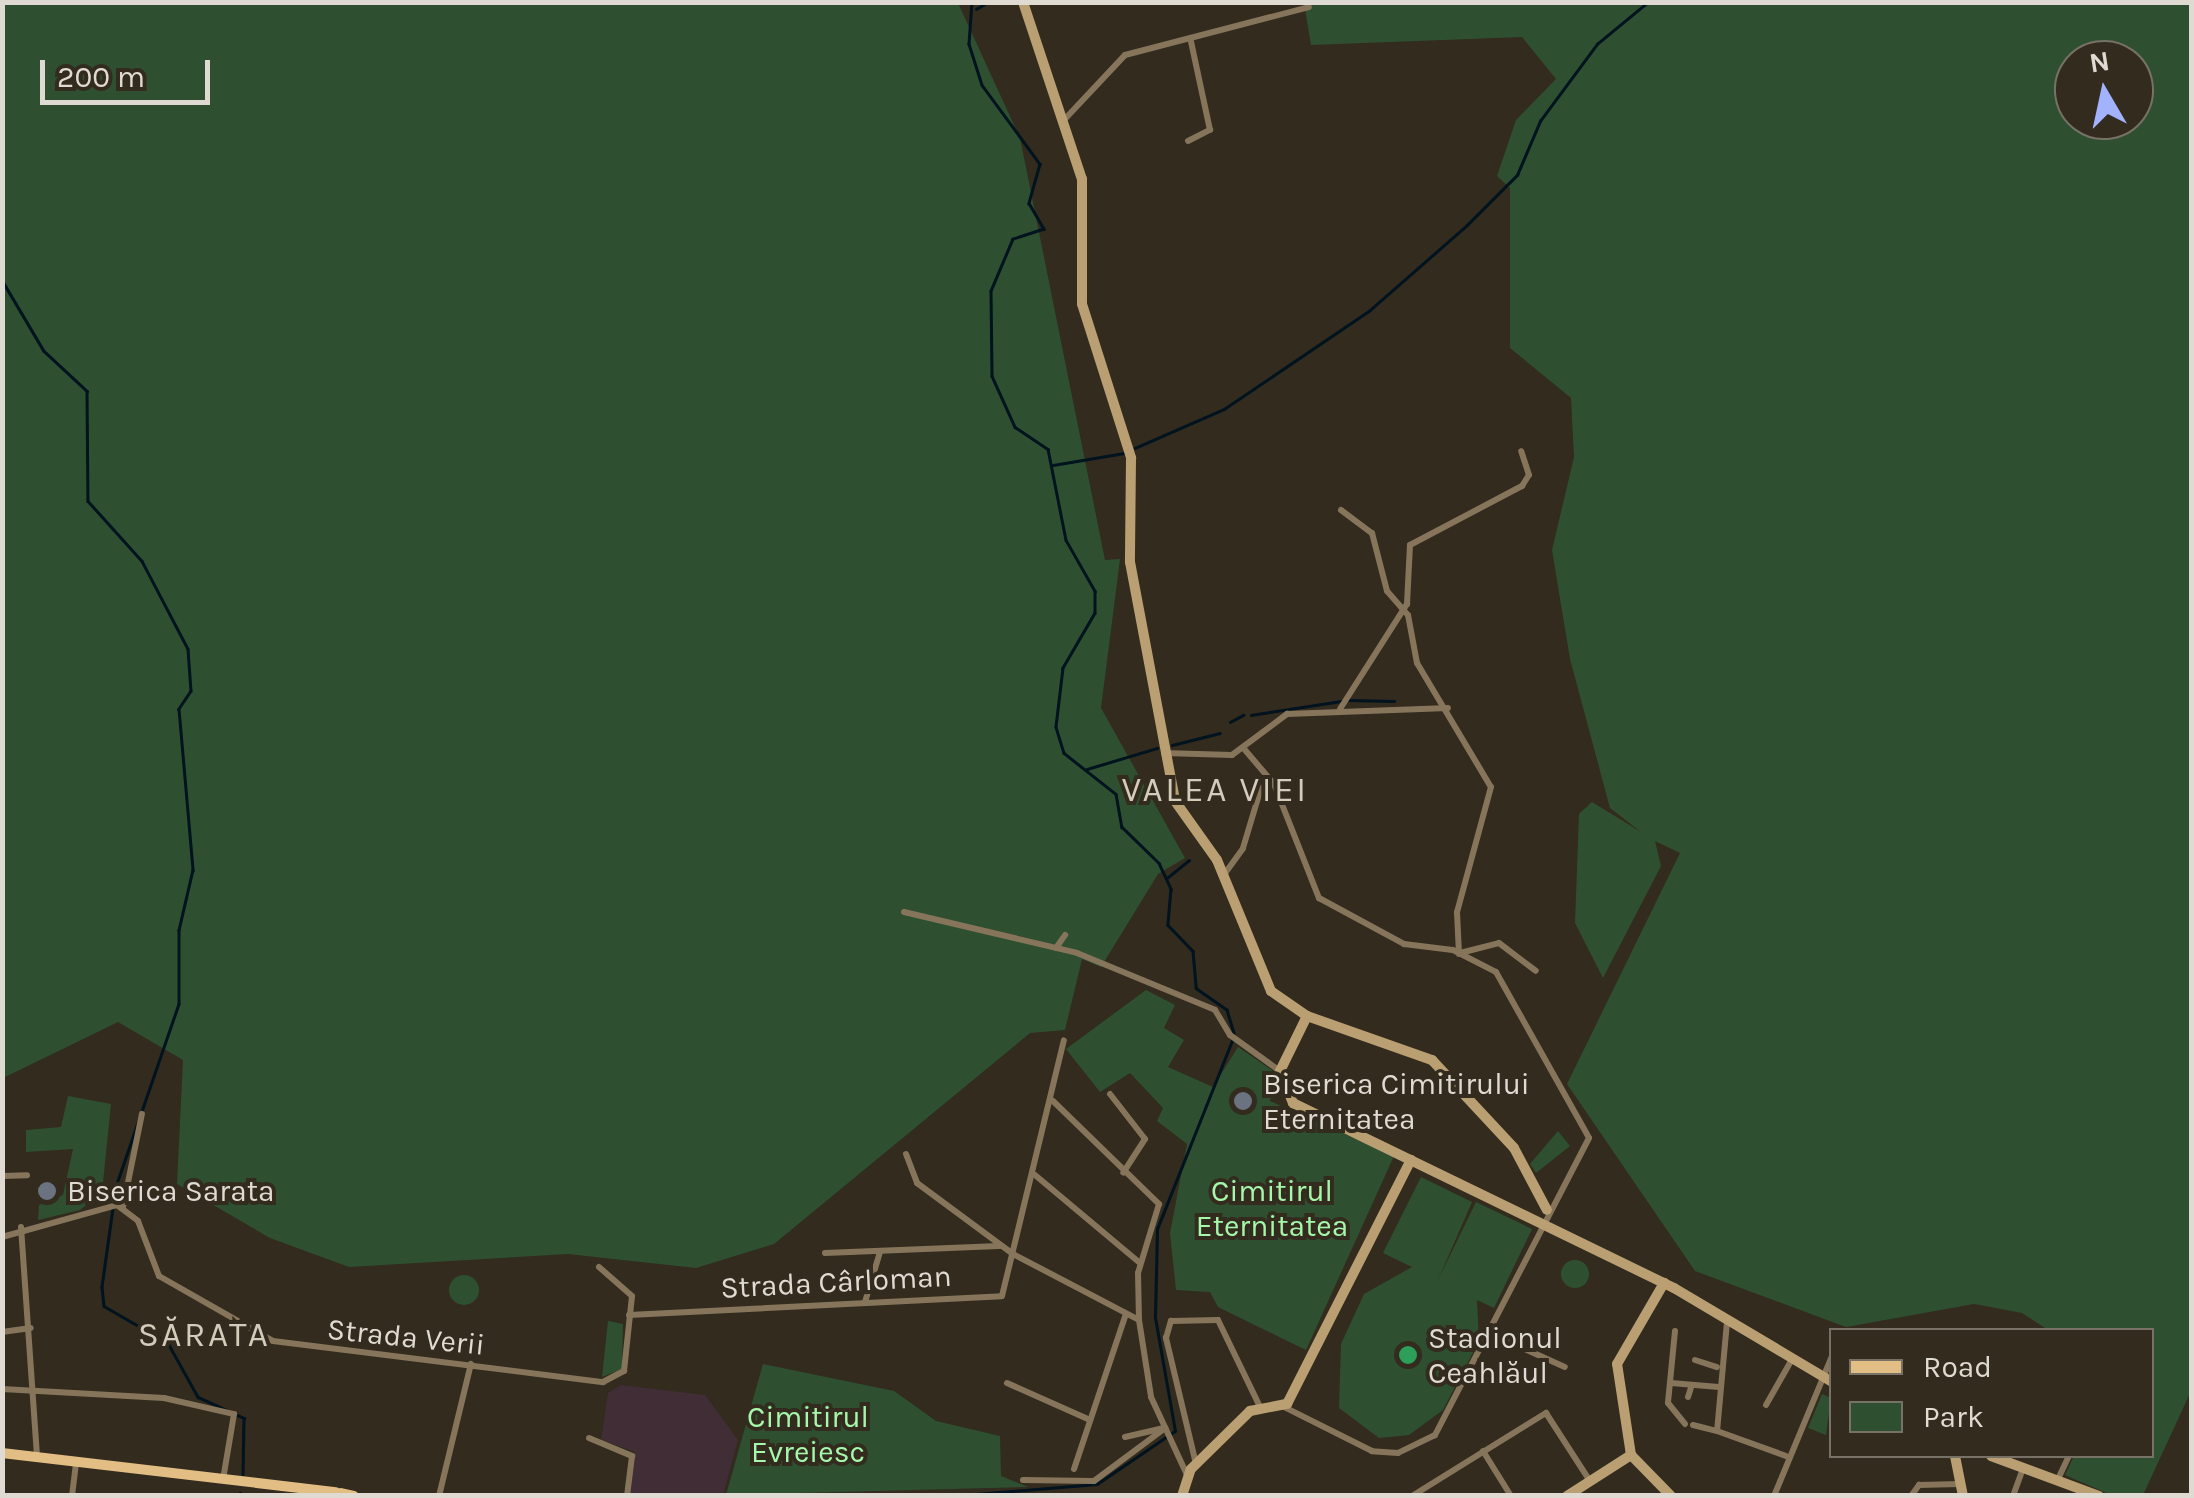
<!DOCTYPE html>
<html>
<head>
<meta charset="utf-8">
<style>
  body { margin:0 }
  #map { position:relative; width:2194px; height:1498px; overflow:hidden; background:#322b1e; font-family:Karla,sans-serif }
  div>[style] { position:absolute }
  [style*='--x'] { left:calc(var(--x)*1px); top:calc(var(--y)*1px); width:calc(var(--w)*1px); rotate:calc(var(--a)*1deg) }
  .industrial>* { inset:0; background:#402d36 }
  .green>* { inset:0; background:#2e5031 }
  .round { border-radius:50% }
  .stream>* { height:2.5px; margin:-1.25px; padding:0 1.25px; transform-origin:1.25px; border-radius:1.25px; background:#00131e }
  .street>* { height:6px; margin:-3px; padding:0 3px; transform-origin:3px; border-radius:3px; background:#86755a }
  .secondary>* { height:10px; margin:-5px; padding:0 5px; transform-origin:5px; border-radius:5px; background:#ba9f72 }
  .primary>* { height:10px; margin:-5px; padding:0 5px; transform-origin:5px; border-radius:5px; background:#e2be84 }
  .dots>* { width:28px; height:28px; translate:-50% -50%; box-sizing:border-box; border:5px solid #322b1e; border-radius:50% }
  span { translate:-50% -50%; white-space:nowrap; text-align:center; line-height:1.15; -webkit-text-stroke:8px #322b1e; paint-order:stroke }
  .poi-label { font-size:30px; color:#dfdad2 }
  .left { translate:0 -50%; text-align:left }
  .park-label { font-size:30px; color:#a5f7ab }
  .street-label { font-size:30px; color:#dfdad2 }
  .quarter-label { font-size:35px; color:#d5cbbb; letter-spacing:2.5px }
  .frame { position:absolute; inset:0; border:5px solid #dfdad2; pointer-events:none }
  .legend { position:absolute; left:1829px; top:1328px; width:325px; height:130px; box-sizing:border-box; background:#322b1e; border:2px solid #777166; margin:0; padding:12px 18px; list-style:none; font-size:30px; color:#dfdad2 }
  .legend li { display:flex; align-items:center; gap:20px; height:50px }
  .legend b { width:50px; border:2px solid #777166 }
  .north { position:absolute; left:2054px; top:40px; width:100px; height:100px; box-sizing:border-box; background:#322b1e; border:2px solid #777166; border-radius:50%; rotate:351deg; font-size:28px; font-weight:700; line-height:40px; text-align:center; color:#dfdad2 }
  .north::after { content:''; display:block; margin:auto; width:35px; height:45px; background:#a2b2fd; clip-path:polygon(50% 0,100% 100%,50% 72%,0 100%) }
  .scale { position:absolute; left:40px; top:60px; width:170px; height:45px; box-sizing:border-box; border:5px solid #dfdad2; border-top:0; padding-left:12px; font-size:30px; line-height:35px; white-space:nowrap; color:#dfdad2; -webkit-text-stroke:8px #322b1e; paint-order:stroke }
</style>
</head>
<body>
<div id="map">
  <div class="industrial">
    <i style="clip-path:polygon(621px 1385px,705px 1395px,738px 1440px,723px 1495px,629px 1496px,635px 1452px,601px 1440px,608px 1393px)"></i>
  </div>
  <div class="green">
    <i style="clip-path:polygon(3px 3px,958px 3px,1020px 138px,1105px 560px,1120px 559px,1101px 708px,1185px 858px,1158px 874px,1101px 967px,1082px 959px,1065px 1030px,1030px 1033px,774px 1244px,696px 1268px,568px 1254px,349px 1267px,270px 1238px,177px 1184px,183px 1060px,118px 1022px,3px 1078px)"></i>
    <i style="clip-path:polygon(evenodd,1304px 3px,2191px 3px,2192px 1389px,2143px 1495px,2111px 1495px,2065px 1475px,2074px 1456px,2152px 1456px,2152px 1330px,2048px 1330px,2022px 1313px,1974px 1304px,1846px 1327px,1695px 1271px,1567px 1084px,1680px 853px,1655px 841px,1661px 866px,1603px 978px,1575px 923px,1579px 814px,1592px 802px,1641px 832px,1610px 808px,1570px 659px,1552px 550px,1574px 457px,1571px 398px,1510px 348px,1510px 188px,1497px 176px,1516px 120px,1556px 79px,1522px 37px,1311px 45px,1304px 3px,2074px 60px,2134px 60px,2134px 120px,2074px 120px,2074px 60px)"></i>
    <i style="clip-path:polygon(1146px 990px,1175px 1005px,1164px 1028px,1184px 1040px,1168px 1067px,1213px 1087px,1238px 1047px,1276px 1073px,1270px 1101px,1394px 1156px,1306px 1350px,1218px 1307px,1210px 1292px,1176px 1290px,1170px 1233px,1187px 1144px,1157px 1121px,1163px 1108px,1130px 1073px,1100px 1092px,1066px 1049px)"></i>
    <i style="clip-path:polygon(68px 1096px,111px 1104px,102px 1192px,80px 1210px,38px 1220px,39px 1205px,63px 1195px,73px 1149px,26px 1152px,26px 1130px,61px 1127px)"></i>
    <i style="clip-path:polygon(1558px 1131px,1570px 1146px,1536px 1173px,1530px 1164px)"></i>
    <i style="clip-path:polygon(1421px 1177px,1472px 1202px,1438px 1280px,1476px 1202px,1532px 1229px,1494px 1308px,1477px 1300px,1479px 1341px,1443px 1410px,1409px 1435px,1379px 1438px,1339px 1408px,1341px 1344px,1364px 1294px,1412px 1267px,1383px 1253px)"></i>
    <i class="round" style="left:1561px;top:1260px;width:28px;height:28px"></i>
    <i class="round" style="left:449px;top:1275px;width:30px;height:30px"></i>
    <i style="clip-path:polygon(608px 1321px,623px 1324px,622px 1369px,602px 1377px)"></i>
    <i style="clip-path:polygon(763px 1364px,894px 1391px,936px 1421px,1000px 1436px,1001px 1476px,1028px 1487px,726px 1495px)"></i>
    <i style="clip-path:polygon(1822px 1394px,1831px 1398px,1826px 1435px,1808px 1428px)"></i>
  </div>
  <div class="stream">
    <i style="--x:972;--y:2;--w:42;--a:94.1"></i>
    <i style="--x:969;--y:44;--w:43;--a:72.4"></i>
    <i style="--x:982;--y:85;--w:98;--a:53.7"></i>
    <i style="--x:1040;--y:164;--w:41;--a:105.8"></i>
    <i style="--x:1029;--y:203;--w:30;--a:60"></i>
    <i style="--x:1044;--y:229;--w:33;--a:162"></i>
    <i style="--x:1013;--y:239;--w:56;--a:112.9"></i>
    <i style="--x:991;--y:291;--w:85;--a:89.3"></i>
    <i style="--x:992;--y:376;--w:56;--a:65.7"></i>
    <i style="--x:1015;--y:427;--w:40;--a:34"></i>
    <i style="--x:1048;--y:449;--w:93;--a:78.8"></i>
    <i style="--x:1066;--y:540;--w:59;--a:60.4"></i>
    <i style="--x:1095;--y:591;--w:22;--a:90"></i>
    <i style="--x:1095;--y:613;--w:64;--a:120.2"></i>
    <i style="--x:1063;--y:668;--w:59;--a:96.8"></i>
    <i style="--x:1056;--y:727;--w:27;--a:73"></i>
    <i style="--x:1064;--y:753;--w:66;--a:38.3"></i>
    <i style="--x:1116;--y:794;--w:34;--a:80"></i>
    <i style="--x:1122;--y:827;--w:52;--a:44.2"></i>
    <i style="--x:1159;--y:863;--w:29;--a:65"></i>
    <i style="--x:1171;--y:889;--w:36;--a:95"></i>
    <i style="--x:1168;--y:925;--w:36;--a:46"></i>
    <i style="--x:1193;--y:951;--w:37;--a:85"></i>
    <i style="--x:1196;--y:988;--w:38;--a:35"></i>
    <i style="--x:1227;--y:1010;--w:24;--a:73"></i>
    <i style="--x:976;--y:9;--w:14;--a:-30"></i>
    <i style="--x:2;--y:280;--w:82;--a:59.4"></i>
    <i style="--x:44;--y:351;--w:59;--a:42.9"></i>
    <i style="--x:87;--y:391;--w:110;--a:89.5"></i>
    <i style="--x:88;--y:501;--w:81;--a:48"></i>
    <i style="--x:142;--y:561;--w:99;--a:62.4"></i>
    <i style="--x:188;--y:649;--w:42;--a:85.9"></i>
    <i style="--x:191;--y:691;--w:22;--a:124"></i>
    <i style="--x:179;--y:709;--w:162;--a:85"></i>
    <i style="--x:193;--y:870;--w:62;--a:103.1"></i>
    <i style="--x:179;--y:930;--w:74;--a:90"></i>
    <i style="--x:179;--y:1004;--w:194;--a:109"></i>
    <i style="--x:116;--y:1187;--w:101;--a:98"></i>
    <i style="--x:102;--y:1287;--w:19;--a:84"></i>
    <i style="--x:104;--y:1306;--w:74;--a:30"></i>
    <i style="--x:168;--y:1343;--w:62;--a:60.9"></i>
    <i style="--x:198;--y:1397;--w:51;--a:24.5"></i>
    <i style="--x:244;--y:1418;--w:56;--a:91"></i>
    <i style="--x:1135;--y:448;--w:97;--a:-23.7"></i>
    <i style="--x:1224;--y:409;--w:176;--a:-34.1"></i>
    <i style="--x:1370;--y:310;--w:129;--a:-41.2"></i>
    <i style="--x:1467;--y:225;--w:71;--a:-45"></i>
    <i style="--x:1517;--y:175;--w:59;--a:-66.9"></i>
    <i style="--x:1540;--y:121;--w:96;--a:-53.5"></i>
    <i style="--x:1597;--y:44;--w:66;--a:-39.5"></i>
    <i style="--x:1053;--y:465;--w:72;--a:-9.6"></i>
    <i style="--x:1347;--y:700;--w:47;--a:1.2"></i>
    <i style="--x:1251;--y:715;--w:91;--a:-8.8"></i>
    <i style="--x:1230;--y:722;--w:15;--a:-28"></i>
    <i style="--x:1172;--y:745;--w:49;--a:-14"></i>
    <i style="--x:1087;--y:769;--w:73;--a:-16.7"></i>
    <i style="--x:1167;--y:878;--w:28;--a:-39"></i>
    <i style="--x:239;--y:1496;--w:3;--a:-72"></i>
    <i style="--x:951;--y:1496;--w:146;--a:-4.7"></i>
    <i style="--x:1097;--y:1484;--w:94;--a:-34.2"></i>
    <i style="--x:1175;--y:1431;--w:115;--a:-100"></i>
    <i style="--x:1155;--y:1318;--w:89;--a:-88.7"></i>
    <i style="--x:1157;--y:1229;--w:202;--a:-68.3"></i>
  </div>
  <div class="street">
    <i style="--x:1064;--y:120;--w:89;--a:-46.8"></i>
    <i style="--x:1125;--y:55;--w:190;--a:-14.6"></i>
    <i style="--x:1188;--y:141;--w:25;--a:-27"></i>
    <i style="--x:1210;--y:130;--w:91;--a:-102.1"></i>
    <i style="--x:1341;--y:510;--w:39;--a:37"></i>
    <i style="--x:1372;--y:533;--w:60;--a:75.5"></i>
    <i style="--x:1387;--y:591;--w:32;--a:49"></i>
    <i style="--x:1408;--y:615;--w:49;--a:79.4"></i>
    <i style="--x:1417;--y:663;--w:144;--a:59.2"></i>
    <i style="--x:1491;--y:787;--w:130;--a:105.2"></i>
    <i style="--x:1457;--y:912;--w:42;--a:87.3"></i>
    <i style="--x:1340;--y:709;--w:125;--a:-57.5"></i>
    <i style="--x:1407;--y:604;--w:59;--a:-87.1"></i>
    <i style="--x:1410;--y:545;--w:127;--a:-27.8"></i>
    <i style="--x:1522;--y:486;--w:13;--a:-58"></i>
    <i style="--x:1529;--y:475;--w:25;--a:-108"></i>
    <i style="--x:1245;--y:750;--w:45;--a:49.5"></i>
    <i style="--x:1274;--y:784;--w:123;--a:68.5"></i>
    <i style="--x:1319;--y:898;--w:97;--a:28.4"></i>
    <i style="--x:1404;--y:944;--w:49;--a:7"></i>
    <i style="--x:1453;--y:950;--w:48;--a:27.1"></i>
    <i style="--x:1496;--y:972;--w:190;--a:60.7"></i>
    <i style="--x:1589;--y:1138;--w:335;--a:117.4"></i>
    <i style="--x:1435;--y:1435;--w:41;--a:154.1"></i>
    <i style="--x:1398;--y:1453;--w:26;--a:-176"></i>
    <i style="--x:1372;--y:1451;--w:98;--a:-153.4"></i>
    <i style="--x:1164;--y:753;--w:68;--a:1.7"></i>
    <i style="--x:1232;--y:755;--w:69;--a:-36.7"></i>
    <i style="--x:1287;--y:714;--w:161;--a:-2.1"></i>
    <i style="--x:1223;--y:876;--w:34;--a:-54"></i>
    <i style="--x:1243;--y:848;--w:63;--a:-73.3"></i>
    <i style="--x:904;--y:912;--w:178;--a:13.3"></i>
    <i style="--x:1077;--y:953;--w:149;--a:22.4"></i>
    <i style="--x:1215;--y:1010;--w:29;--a:59"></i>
    <i style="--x:1230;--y:1035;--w:62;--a:35.8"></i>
    <i style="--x:1056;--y:948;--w:16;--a:-55"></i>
    <i style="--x:1460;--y:953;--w:40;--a:-14.4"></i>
    <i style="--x:1499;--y:943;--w:46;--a:37.1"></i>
    <i style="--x:1110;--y:1094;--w:57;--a:52.1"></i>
    <i style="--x:1145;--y:1139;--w:40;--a:122.9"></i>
    <i style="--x:1053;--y:1101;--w:148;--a:44.2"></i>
    <i style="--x:1159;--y:1204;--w:72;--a:106.9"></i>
    <i style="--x:1138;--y:1273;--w:47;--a:88.8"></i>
    <i style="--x:1139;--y:1320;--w:78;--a:81.1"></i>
    <i style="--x:1151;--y:1397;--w:86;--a:65.2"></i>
    <i style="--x:906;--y:1154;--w:31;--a:69"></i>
    <i style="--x:917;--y:1183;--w:119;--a:36.5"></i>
    <i style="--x:1013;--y:1254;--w:142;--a:27.6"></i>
    <i style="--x:1035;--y:1175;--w:137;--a:40"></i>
    <i style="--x:2;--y:1176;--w:25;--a:-2"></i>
    <i style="--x:123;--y:1207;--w:95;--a:-78.5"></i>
    <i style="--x:21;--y:1227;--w:231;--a:86"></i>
    <i style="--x:2;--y:1237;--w:119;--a:-15.5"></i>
    <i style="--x:117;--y:1205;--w:26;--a:37"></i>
    <i style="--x:138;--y:1221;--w:59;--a:69.1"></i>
    <i style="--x:159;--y:1276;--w:131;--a:29.7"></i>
    <i style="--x:273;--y:1341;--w:333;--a:7.1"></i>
    <i style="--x:603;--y:1382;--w:24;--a:-28"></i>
    <i style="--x:624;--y:1371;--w:75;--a:-83.9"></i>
    <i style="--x:632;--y:1296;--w:44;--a:-138.7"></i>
    <i style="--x:825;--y:1253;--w:174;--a:-2.3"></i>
    <i style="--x:865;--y:1302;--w:52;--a:-73.3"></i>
    <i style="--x:629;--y:1315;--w:373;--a:-2.9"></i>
    <i style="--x:1002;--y:1296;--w:263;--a:-76.4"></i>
    <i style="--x:1727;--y:1322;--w:109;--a:95.2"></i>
    <i style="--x:1717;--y:1431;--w:73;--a:19.9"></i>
    <i style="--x:1675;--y:1331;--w:72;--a:95.6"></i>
    <i style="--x:1668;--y:1403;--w:27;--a:51"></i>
    <i style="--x:2;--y:1332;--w:29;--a:-8"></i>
    <i style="--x:1489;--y:1333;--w:83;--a:24.1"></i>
    <i style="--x:1695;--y:1360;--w:23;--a:18"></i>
    <i style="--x:1007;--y:1383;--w:91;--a:24"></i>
    <i style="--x:1671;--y:1383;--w:48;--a:4.8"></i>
    <i style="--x:2;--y:1389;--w:162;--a:3.2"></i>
    <i style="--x:164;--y:1398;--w:72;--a:12.9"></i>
    <i style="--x:234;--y:1414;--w:67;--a:99.5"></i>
    <i style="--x:1688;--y:1397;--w:9;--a:-72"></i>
    <i style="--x:1766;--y:1405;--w:51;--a:-60.4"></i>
    <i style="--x:1693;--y:1425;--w:25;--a:14"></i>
    <i style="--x:1125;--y:1437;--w:40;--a:-13"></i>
    <i style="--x:589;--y:1438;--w:47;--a:22.7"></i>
    <i style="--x:632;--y:1456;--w:40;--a:97.1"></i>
    <i style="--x:1483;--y:1451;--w:53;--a:58.1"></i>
    <i style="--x:1196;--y:1464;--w:130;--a:-103.4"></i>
    <i style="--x:1166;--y:1338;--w:18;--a:-74"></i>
    <i style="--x:1171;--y:1321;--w:47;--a:-1.2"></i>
    <i style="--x:1218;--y:1320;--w:94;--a:64.2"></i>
    <i style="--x:1074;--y:1469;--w:163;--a:-71.5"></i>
    <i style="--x:2059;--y:1477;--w:23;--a:-65"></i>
    <i style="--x:1023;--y:1480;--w:71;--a:0.8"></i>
    <i style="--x:1094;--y:1481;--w:89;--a:-36.7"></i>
    <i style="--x:72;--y:1496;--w:34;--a:-83"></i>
    <i style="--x:439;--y:1496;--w:136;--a:-76.4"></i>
    <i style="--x:1412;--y:1496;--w:158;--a:-31.8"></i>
    <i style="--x:1546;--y:1413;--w:81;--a:57.1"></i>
    <i style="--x:1774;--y:1496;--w:152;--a:-67.5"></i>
    <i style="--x:1911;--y:1496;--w:14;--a:-54"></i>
    <i style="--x:1919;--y:1485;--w:41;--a:-1.4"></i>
    <i style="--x:2013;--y:1496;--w:30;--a:-70"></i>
  </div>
  <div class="secondary">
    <i style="--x:1023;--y:2;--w:187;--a:71.6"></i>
    <i style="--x:1082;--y:179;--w:125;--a:90"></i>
    <i style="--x:1082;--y:304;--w:162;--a:72.3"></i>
    <i style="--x:1131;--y:458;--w:104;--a:90.6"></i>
    <i style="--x:1130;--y:562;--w:243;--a:79.3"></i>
    <i style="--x:1175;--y:801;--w:72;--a:54.6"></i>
    <i style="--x:1217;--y:860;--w:142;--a:67.6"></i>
    <i style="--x:1271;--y:991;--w:44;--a:34.8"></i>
    <i style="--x:1307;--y:1016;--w:133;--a:19.4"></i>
    <i style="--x:1432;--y:1060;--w:120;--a:47"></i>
    <i style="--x:1514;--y:1148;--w:70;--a:62"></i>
    <i style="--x:1307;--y:1016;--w:61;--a:116.1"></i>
    <i style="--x:1280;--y:1071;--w:35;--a:68"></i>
    <i style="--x:1293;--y:1103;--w:424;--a:25.9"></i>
    <i style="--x:1674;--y:1288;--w:184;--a:30.7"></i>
    <i style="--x:1631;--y:1455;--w:92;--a:-98.7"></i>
    <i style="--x:1617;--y:1364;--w:94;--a:-59.9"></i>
    <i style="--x:1631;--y:1455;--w:57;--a:45.7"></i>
    <i style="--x:1955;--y:1456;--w:41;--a:78.7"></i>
    <i style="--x:1991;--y:1456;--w:115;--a:20.3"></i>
    <i style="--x:1182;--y:1496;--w:28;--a:-72"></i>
    <i style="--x:1191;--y:1469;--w:83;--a:-44.5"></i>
    <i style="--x:1250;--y:1411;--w:38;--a:-11"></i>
    <i style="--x:1287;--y:1404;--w:274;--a:-63.1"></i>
    <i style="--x:1567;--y:1496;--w:76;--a:-32.6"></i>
  </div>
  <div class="primary">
    <i style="--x:2;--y:1453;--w:336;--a:6.7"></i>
    <i style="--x:341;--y:1493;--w:13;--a:13"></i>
  </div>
  <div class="dots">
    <i style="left:1243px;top:1101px;background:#6b7280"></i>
    <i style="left:47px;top:1191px;background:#6b7280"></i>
    <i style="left:1408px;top:1355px;background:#2e9e5b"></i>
  </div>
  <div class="poi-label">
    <span class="left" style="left:1263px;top:1101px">Biserica Cimitirului<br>Eternitatea</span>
    <span class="left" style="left:67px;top:1191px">Biserica Sarata</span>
    <span class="left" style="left:1428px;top:1355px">Stadionul<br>Ceahlăul</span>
  </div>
  <div class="park-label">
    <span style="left:1272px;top:1208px">Cimitirul<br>Eternitatea</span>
    <span style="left:808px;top:1434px">Cimitirul<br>Evreiesc</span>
  </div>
  <div class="street-label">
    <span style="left:836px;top:1282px;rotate:-3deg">Strada Cârloman</span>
    <span style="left:406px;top:1337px;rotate:6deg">Strada Verii</span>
  </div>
  <div class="quarter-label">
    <span style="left:1215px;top:790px">VALEA VIEI</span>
    <span style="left:204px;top:1335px">SĂRATA</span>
  </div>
  <div class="frame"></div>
  <ul class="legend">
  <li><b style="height:12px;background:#e2be84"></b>Road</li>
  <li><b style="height:28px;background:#2e5031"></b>Park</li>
  </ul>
  <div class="north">N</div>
  <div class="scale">200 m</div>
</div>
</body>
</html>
